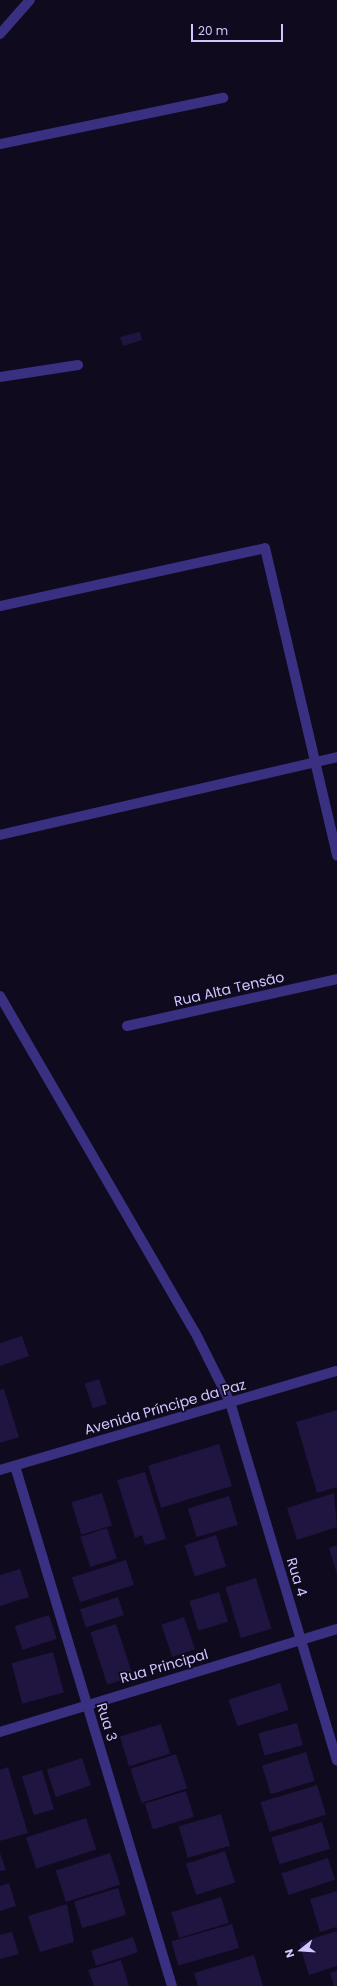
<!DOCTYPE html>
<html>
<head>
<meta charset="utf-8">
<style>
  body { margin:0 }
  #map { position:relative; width:337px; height:1986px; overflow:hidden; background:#0f0a1e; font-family:Poppins,sans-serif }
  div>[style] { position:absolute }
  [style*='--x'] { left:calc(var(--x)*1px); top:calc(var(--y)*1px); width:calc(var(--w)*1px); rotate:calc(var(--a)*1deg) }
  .building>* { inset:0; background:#201440; transform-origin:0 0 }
  .minor>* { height:10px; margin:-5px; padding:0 5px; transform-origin:5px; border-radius:5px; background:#393081 }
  span { translate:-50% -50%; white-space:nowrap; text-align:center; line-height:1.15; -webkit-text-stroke:3.5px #0f0a1e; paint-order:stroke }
  .street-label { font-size:14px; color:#d1c7ff }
  .north { position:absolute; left:281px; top:1930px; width:40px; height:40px; -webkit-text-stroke:3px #0f0a1e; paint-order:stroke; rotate:253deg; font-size:11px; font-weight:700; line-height:16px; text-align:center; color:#d1c7ff }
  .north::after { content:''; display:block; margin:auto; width:14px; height:18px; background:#d1c7ff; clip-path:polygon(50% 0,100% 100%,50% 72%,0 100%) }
  .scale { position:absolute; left:191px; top:24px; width:92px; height:18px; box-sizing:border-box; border:2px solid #d1c7ff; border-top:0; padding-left:5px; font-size:12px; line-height:14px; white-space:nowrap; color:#d1c7ff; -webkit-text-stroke:3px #0f0a1e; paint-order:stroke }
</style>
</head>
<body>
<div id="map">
  <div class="building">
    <i style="clip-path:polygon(140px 332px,142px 340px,123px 346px,120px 337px)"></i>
    <i style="clip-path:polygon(22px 1336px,29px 1356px,0 1366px,0 1343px)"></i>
    <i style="left:99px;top:1379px;width:26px;height:15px;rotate:72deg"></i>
    <i style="clip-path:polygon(4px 1389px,19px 1437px,0 1443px,0 1390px)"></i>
    <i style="clip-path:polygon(337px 1410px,337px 1487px,317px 1493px,296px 1422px)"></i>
    <i style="left:219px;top:1444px;width:44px;height:74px;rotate:73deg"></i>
    <i style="clip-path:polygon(145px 1472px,166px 1539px,145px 1545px,142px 1535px,135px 1538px,117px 1480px)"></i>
    <i style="left:102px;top:1493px;width:34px;height:32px;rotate:73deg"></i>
    <i style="clip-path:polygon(334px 1493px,337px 1527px,297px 1540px,287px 1508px)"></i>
    <i style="left:229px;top:1496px;width:30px;height:43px;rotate:73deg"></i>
    <i style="left:107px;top:1528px;width:32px;height:28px;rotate:72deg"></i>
    <i style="left:216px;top:1535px;width:33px;height:33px;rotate:72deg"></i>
    <i style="clip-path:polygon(337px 1545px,337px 1574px,329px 1548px)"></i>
    <i style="left:126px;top:1560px;width:26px;height:57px;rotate:72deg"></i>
    <i style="clip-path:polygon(20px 1569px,29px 1597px,0 1606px,0 1575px)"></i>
    <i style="left:256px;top:1578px;width:53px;height:32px;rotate:73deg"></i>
    <i style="left:219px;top:1592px;width:31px;height:31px;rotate:73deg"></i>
    <i style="left:118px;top:1597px;width:19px;height:40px;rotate:72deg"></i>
    <i style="left:49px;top:1615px;width:25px;height:36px;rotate:72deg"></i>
    <i style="left:184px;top:1617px;width:34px;height:24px;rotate:71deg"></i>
    <i style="left:116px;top:1624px;width:55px;height:27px;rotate:72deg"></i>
    <i style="left:53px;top:1652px;width:42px;height:43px;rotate:75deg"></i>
    <i style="left:280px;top:1683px;width:28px;height:54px;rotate:72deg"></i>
    <i style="left:297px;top:1723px;width:23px;height:40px;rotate:75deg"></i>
    <i style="left:161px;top:1724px;width:31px;height:43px;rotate:73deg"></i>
    <i style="left:306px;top:1752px;width:30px;height:46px;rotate:73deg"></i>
    <i style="left:176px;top:1754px;width:36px;height:48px;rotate:72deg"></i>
    <i style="left:82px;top:1758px;width:29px;height:37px;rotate:72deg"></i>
    <i style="clip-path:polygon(8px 1767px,28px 1833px,0 1841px,0 1770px)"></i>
    <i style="left:42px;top:1770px;width:41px;height:21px;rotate:73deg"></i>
    <i style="left:317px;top:1785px;width:31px;height:59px;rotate:73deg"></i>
    <i style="left:186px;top:1791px;width:27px;height:43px;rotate:73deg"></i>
    <i style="left:221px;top:1814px;width:33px;height:44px;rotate:74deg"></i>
    <i style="left:86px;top:1818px;width:33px;height:63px;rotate:72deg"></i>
    <i style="left:322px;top:1822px;width:28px;height:53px;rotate:73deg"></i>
    <i style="left:225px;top:1851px;width:33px;height:41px;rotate:72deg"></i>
    <i style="clip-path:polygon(0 1853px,6px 1870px,0 1871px)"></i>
    <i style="left:110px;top:1853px;width:33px;height:57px;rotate:72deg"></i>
    <i style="left:328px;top:1858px;width:23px;height:49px;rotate:72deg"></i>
    <i style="clip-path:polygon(9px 1883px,16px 1906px,0 1911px,0 1886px)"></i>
    <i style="left:118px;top:1888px;width:28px;height:46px;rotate:73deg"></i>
    <i style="clip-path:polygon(337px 1891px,337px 1927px,320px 1932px,310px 1899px)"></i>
    <i style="left:221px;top:1897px;width:27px;height:52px;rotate:73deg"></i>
    <i style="clip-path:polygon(67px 1904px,74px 1942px,40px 1952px,28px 1916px)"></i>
    <i style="left:232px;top:1924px;width:25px;height:63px;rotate:74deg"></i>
    <i style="clip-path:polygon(337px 1931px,337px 1966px,309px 1975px,299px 1943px)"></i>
    <i style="clip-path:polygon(12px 1932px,19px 1954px,0 1959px,0 1935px)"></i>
    <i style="left:133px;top:1937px;width:16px;height:44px;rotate:72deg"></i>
    <i style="clip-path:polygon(254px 1955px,263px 1986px,198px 1986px,194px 1973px)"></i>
    <i style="clip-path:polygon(121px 1960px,129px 1986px,94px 1986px,88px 1970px)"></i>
    <i style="clip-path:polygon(337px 1970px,337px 1986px,334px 1986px,330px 1973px)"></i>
  </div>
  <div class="minor">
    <i style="--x:0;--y:34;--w:45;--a:-48.6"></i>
    <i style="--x:0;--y:144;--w:228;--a:-11.7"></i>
    <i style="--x:0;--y:377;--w:79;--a:-8.7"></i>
    <i style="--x:0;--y:606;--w:271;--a:-12.3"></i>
    <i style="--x:265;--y:548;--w:316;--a:76.8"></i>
    <i style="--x:0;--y:835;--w:346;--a:-13"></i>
    <i style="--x:0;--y:996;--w:388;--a:59.9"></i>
    <i style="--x:195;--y:1332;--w:78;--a:63.4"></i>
    <i style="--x:230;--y:1402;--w:374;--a:73.4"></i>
    <i style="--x:127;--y:1026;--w:215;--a:-12.6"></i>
    <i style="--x:15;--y:1466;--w:543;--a:73.2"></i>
    <i style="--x:0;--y:1470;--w:351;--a:-16.4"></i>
    <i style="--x:0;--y:1732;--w:352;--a:-17"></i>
  </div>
  <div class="street-label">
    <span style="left:229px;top:989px;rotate:-13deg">Rua Alta Tensão</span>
    <span style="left:165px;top:1407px;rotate:-16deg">Avenida Príncipe da Paz</span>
    <span style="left:297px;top:1577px;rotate:73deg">Rua 4</span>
    <span style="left:164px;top:1666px;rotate:-16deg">Rua Principal</span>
    <span style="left:107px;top:1722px;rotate:73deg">Rua 3</span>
  </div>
  <div class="north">N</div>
  <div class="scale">20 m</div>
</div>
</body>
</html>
